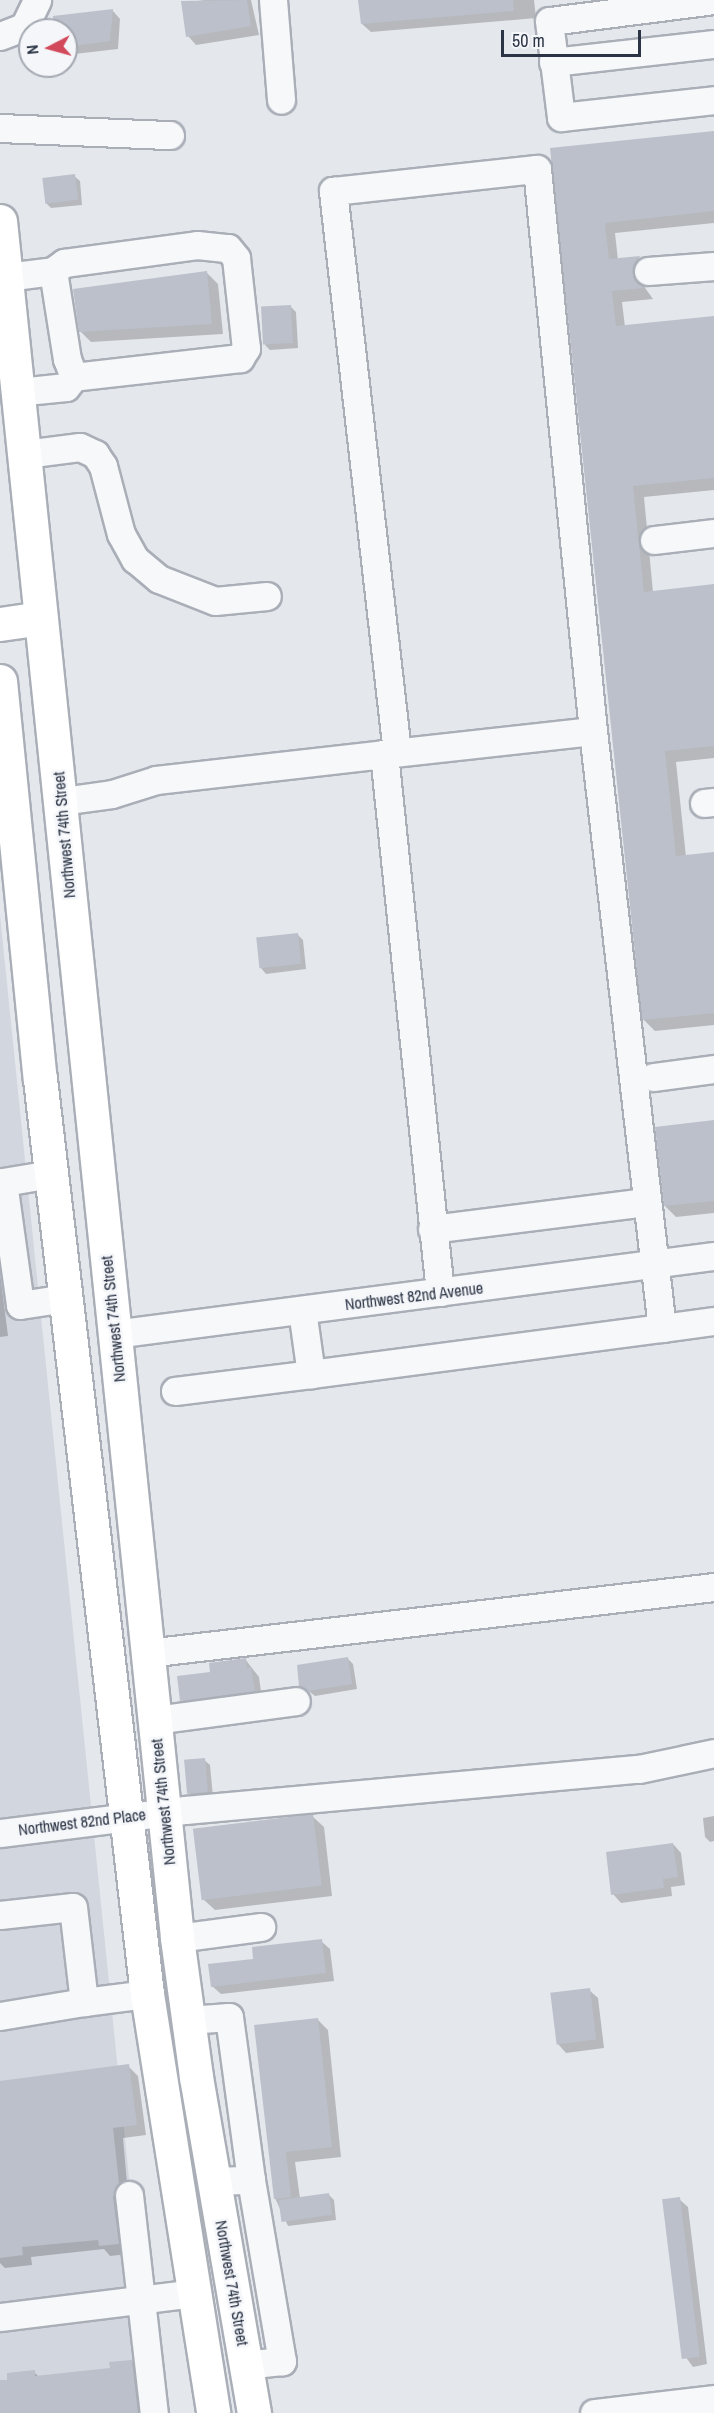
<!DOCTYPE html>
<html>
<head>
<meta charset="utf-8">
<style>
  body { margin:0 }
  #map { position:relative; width:714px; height:2413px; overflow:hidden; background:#e4e7ec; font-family:"Archivo Narrow",sans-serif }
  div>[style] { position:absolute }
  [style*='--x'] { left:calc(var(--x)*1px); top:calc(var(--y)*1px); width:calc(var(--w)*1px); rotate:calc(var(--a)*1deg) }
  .built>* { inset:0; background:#d2d6de }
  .shadow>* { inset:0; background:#0003 }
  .building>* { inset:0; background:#bbc0ca; transform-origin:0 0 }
  .roads { filter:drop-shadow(2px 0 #a9aeb7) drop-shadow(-2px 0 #a9aeb7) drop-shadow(0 2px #a9aeb7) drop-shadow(0 -2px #a9aeb7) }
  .minor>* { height:27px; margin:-13.5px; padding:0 13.5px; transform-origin:13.5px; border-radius:13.5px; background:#f7f8fa }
  .major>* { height:33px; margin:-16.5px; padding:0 16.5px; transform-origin:16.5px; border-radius:16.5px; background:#fff }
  span { translate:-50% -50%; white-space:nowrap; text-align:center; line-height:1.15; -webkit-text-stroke:5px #f4f6f9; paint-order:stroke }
  .street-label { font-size:16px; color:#2b3445 }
  .north { position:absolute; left:18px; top:18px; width:60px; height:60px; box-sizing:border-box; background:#f4f6f9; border:2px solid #a4a8b1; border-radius:50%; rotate:264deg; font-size:16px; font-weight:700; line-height:24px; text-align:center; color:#2b3445 }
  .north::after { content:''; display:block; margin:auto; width:21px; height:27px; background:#d1495b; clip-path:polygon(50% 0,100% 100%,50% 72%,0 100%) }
  .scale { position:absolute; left:501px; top:30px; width:140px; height:27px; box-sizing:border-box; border:3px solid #2b3445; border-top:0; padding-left:8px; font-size:18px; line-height:21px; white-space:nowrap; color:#2b3445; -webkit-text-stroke:4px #f4f6f9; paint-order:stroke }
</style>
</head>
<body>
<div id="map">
  <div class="built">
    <i style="clip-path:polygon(0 915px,153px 2413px,0 2413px)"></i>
  </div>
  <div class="shadow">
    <i style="clip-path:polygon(205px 0,251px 0,259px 35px,196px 45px,188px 36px,183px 3px)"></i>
    <i style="clip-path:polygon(360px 0,534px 0,536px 18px,371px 32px,362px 24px)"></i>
    <i style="clip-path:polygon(112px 10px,120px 19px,118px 49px,66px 55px,66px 30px,56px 30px)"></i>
    <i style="clip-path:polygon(714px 133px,714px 223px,615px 233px,618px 260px,639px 258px,650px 269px,643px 285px,653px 299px,622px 302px,625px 327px,714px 318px,714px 490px,644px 497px,653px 592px,714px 586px,714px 758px,676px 762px,686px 857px,714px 854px,714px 1025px,655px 1031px,644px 1020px,552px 150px)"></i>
    <i style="clip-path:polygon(74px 176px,80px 181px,82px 205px,51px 208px,46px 203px)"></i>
    <i style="clip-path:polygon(207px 273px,218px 284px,223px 334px,91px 342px,80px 331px)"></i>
    <i style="clip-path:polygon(290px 306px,296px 312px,298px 348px,270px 350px,265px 345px)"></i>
    <i style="clip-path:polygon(297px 934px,303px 940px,306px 969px,266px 974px,261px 968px)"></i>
    <i style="clip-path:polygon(714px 1122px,714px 1213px,676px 1217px,665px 1206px)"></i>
    <i style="clip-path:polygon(0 1273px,8px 1336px,0 1337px)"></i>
    <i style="clip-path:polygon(245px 1659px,259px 1677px,262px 1699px,190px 1708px,182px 1700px,212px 1673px)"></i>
    <i style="clip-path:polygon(348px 1659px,353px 1664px,357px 1689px,315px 1696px,301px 1685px)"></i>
    <i style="clip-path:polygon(204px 1760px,210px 1765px,213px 1797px,195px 1799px,189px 1793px)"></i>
    <i style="clip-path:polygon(312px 1816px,324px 1827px,332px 1896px,215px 1910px,203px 1899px)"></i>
    <i style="clip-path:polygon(714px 1816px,714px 1841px,710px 1842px,705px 1837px,703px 1818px)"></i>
    <i style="clip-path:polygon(673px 1844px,681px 1853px,685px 1885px,671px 1887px,672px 1896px,621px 1903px,613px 1894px)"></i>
    <i style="clip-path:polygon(321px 1941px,330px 1949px,334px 1981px,221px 1994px,212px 1986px,255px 1961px)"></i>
    <i style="clip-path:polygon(589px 1990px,598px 1998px,604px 2048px,566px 2053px,558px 2044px)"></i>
    <i style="clip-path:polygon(318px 2020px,328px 2030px,341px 2157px,295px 2162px,300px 2198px,328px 2194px,334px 2200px,336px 2220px,288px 2226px,275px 2198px,256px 2027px)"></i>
    <i style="clip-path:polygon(128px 2066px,138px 2076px,146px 2135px,123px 2138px,128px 2194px,128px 2254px,110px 2256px,104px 2249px,31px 2257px,32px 2265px,5px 2268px,0 2263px,0 2082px)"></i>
    <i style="clip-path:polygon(679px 2199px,688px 2207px,707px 2364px,693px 2367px,682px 2352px,663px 2200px)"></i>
    <i style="clip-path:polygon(131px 2361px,140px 2370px,145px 2413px,0 2413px,0 2382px,34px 2372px,39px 2377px,112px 2369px)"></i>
  </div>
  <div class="building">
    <i style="clip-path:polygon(247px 0,251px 26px,186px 37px,181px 1px)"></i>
    <i style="clip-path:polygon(358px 0,513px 0,514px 11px,361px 24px)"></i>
    <i style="clip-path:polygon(113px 9px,110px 41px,66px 47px,66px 30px,54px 30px,53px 16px)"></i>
    <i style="clip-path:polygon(714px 131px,714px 211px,605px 223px,609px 259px,640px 256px,632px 273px,643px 288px,612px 291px,616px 326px,714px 316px,714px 478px,633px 486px,644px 592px,714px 584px,714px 746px,665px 751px,676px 856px,714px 852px,714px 1013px,642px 1020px,550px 148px)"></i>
    <i style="left:75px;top:174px;width:26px;height:33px;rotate:83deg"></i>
    <i style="clip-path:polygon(207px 271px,212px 324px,79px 332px,73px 289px)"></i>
    <i style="left:291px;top:305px;width:38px;height:30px;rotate:87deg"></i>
    <i style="left:298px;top:933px;width:31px;height:42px;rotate:84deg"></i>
    <i style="clip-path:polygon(714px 1120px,714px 1201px,664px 1206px,655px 1127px)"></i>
    <i style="clip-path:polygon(348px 1657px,352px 1684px,308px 1691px,299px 1686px,297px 1665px)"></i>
    <i style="clip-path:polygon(246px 1658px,247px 1668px,251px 1667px,255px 1691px,180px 1701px,177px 1676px,210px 1672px,209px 1663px)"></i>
    <i style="left:205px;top:1758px;width:34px;height:21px;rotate:85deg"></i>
    <i style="left:313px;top:1814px;width:72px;height:121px;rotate:83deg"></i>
    <i style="clip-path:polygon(673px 1843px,678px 1877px,663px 1879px,664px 1888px,611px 1895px,606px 1852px)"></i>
    <i style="clip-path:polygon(322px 1939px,326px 1973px,211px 1987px,208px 1964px,253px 1959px,252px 1947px)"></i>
    <i style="left:590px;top:1988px;width:52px;height:40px;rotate:83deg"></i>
    <i style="clip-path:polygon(318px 2018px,332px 2147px,286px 2152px,291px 2197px,274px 2199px,254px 2025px)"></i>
    <i style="clip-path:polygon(129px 2064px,137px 2125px,113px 2128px,119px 2183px,113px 2197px,119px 2244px,99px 2246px,98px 2240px,22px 2247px,23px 2255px,0 2258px,0 2081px)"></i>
    <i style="left:329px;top:2193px;width:22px;height:51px;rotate:82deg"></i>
    <i style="left:680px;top:2197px;width:161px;height:18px;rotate:83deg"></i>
    <i style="clip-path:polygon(132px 2360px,138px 2413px,0 2413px,0 2380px,7px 2380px,7px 2373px,35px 2370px,35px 2376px,110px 2368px,109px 2362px)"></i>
  </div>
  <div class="roads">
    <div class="minor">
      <i style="--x:273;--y:0;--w:100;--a:85.4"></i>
      <i style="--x:714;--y:0;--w:166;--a:172.7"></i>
      <i style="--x:549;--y:21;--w:97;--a:82.9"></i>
      <i style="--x:561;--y:117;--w:154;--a:-6.3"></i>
      <i style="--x:0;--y:36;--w:26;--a:-21"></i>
      <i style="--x:24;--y:27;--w:30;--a:-64"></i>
      <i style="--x:553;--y:62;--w:162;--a:-6.4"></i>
      <i style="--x:0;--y:128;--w:170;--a:2.4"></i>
      <i style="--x:53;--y:271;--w:14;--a:-36"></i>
      <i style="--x:64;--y:263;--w:134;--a:-7.7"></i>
      <i style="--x:197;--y:245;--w:31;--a:6"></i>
      <i style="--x:228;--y:248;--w:13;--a:51"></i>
      <i style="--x:236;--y:258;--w:91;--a:83.7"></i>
      <i style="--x:246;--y:348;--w:12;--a:121"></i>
      <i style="--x:240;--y:358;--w:167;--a:173.5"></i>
      <i style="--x:648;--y:271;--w:66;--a:-4.3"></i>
      <i style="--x:6;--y:277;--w:47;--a:-7.3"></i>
      <i style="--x:53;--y:271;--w:89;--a:81"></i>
      <i style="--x:67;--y:359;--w:19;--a:69"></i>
      <i style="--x:74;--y:377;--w:13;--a:129"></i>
      <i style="--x:66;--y:387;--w:48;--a:174.1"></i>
      <i style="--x:25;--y:454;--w:55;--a:-7.3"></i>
      <i style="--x:80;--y:447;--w:17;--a:25"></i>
      <i style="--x:95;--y:454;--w:14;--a:56"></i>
      <i style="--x:103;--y:466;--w:70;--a:75.2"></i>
      <i style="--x:121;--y:534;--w:29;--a:61"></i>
      <i style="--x:135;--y:559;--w:31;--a:40"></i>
      <i style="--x:159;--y:579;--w:60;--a:21.4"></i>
      <i style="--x:215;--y:601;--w:52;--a:-5.5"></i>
      <i style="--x:654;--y:540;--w:60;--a:-6.7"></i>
      <i style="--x:397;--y:752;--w:565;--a:-96.51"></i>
      <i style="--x:333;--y:191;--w:205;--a:-6.2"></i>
      <i style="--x:537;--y:169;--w:565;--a:84.31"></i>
      <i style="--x:384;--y:754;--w:210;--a:-6.3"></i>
      <i style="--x:593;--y:731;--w:601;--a:83.41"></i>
      <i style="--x:662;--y:1328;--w:52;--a:-7.7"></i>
      <i style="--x:62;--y:801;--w:50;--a:-8"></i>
      <i style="--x:112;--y:794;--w:46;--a:-17.7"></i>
      <i style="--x:156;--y:780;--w:229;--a:-6.5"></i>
      <i style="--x:384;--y:754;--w:541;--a:84.06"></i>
      <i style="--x:704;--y:803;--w:10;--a:-6"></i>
      <i style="--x:653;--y:1077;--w:62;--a:-7.5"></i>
      <i style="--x:51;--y:1174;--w:49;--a:170.5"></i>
      <i style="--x:3;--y:1182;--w:124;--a:82.1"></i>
      <i style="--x:20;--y:1305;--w:47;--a:-8.7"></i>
      <i style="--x:432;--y:1229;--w:216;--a:-7.2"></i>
      <i style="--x:302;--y:1310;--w:65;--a:82"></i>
      <i style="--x:311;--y:1374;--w:354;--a:-7.5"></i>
      <i style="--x:114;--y:1334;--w:605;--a:-7.41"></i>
      <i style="--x:175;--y:1391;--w:137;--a:-7.1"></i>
      <i style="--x:147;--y:1653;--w:571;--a:-6.64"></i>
      <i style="--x:154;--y:1720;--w:143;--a:-7.6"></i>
      <i style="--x:0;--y:1833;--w:186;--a:-7.1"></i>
      <i style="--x:185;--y:1810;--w:456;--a:-5.2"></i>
      <i style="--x:639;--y:1769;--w:77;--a:-12"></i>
      <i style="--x:0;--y:1915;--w:73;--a:-6.3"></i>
      <i style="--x:73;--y:1907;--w:96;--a:83.4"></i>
      <i style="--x:84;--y:2002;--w:64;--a:-7.2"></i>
      <i style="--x:177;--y:1938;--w:85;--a:-7.5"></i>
      <i style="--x:0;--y:2016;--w:85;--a:-9.5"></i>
      <i style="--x:188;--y:2020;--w:41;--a:-4.2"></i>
      <i style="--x:229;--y:2017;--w:164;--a:82.3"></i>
      <i style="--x:214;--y:2181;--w:37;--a:-2"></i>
      <i style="--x:251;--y:2180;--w:184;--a:80.3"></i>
      <i style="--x:282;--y:2361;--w:36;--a:174"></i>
      <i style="--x:129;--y:2195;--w:219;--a:83.5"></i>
      <i style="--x:0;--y:2317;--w:196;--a:-7"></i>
      <i style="--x:594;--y:2413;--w:121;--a:-6.7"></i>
    </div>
    <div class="major">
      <i style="--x:0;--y:221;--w:1726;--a:84.11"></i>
      <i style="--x:177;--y:1938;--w:140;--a:82.2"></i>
      <i style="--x:196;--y:2077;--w:341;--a:80.2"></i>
      <i style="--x:0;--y:624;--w:41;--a:-8.3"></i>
      <i style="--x:0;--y:681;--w:400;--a:84.3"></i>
      <i style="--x:40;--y:1079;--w:921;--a:83.33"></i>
      <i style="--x:147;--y:1994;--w:424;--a:81"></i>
    </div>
  </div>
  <div class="street-label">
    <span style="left:64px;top:835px;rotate:-95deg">Northwest 74th Street</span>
    <span style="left:414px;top:1296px;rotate:-7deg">Northwest 82nd Avenue</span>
    <span style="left:113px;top:1319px;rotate:-96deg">Northwest 74th Street</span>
    <span style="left:163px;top:1802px;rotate:-96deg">Northwest 74th Street</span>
    <span style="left:82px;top:1822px;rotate:-7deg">Northwest 82nd Place</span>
    <span style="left:232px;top:2283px;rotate:80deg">Northwest 74th Street</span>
  </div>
  <div class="north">N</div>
  <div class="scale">50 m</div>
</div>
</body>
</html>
